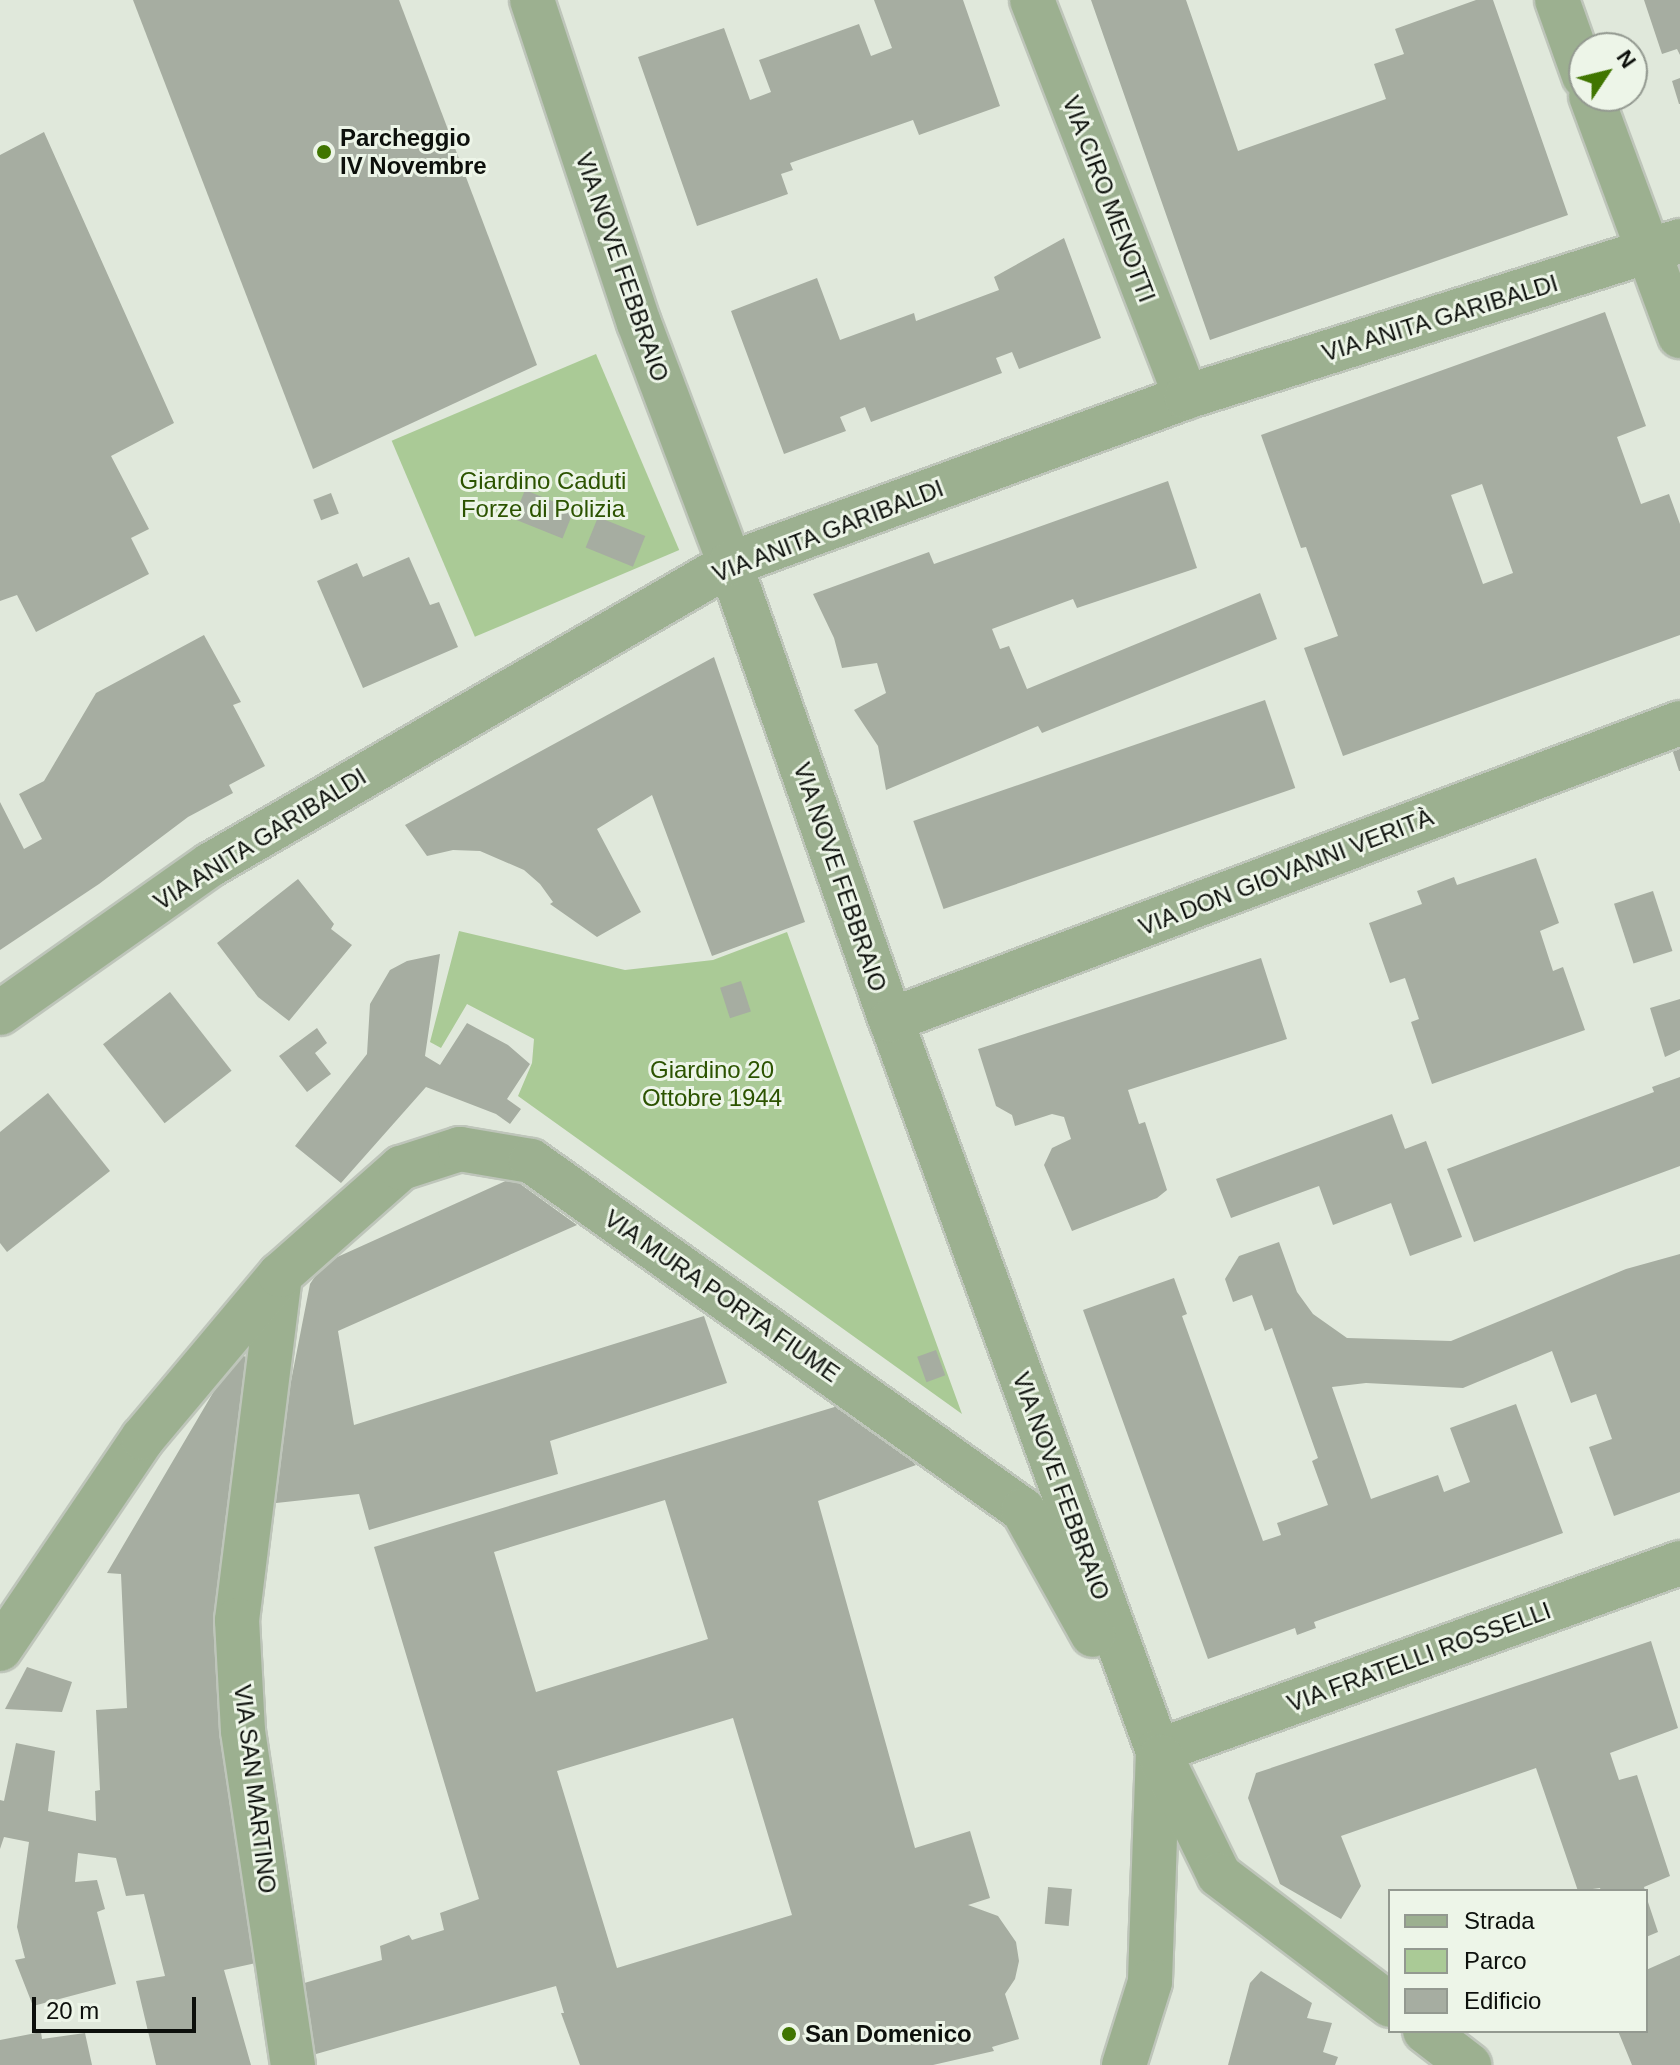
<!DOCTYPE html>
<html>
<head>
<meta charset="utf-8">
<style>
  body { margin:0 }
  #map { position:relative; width:1680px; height:2065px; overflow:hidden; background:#e0e8db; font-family:Helvetica,sans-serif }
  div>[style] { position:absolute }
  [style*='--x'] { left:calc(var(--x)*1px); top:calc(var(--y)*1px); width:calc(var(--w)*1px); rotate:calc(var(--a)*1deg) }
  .green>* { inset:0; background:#aaca96; transform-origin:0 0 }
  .building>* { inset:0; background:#a6ada1; transform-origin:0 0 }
  .roads { filter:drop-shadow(2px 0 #bec5ba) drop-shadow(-2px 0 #bec5ba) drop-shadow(0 2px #bec5ba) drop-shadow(0 -2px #bec5ba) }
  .minor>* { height:44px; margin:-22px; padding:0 22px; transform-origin:22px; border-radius:22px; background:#9cb090 }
  .dots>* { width:22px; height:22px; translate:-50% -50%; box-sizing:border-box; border:4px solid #edf5e8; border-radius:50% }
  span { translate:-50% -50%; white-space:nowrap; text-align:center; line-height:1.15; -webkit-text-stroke:6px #edf5e8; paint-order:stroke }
  .poi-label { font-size:24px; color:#0d100c; font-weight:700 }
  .left { translate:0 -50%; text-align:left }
  .street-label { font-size:24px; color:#0d100c }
  .park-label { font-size:24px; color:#2c5300 }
  .legend { position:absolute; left:1388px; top:1889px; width:260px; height:144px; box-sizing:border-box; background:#edf5e8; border:2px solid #939990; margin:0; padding:10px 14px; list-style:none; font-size:24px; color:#0d100c }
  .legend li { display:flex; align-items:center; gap:16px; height:40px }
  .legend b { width:40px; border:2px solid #939990 }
  .north { position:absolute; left:1568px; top:32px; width:80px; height:80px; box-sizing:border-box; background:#edf5e8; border:2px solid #939990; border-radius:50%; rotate:55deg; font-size:22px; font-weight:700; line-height:32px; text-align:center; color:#0d100c }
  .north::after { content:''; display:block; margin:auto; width:28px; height:36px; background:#407500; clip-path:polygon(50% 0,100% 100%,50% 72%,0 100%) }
  .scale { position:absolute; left:32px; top:1997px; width:164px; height:36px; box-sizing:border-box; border:4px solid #0d100c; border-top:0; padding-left:10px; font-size:24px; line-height:28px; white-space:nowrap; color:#0d100c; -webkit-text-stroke:6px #edf5e8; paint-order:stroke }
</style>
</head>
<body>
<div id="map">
  <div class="green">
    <i style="left:596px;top:354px;width:213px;height:222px;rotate:67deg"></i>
    <i style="clip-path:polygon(459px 931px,625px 970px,713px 960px,787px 932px,962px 1414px,518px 1096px,532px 1063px,534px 1039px,467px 1004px,441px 1048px,430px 1042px)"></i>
  </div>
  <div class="building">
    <i style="clip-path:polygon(133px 0,399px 0,537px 365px,313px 469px)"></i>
    <i style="clip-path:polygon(874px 0,963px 0,1000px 106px,919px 135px,913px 120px,790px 163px,793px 170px,781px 174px,788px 194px,697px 226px,638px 57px,724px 28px,750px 100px,771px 92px,759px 60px,859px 24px,871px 56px,892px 48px)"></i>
    <i style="clip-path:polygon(1091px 0,1186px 0,1238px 151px,1386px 99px,1374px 64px,1404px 54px,1395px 29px,1476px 0,1493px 0,1568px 215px,1210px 340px)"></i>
    <i style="clip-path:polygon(1644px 0,1680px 0,1680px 55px,1677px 49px,1662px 54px)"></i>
    <i style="clip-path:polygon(1680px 78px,1680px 104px,1679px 104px,1672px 81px)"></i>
    <i style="clip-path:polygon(44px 132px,174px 423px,111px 456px,149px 529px,131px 538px,149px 574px,36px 632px,17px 595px,0 601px,0 155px)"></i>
    <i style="clip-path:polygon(1064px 238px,1101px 338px,1019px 369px,1012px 352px,996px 358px,1002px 373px,871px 422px,865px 407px,840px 417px,846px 431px,784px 454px,731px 311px,817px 278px,840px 340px,914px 313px,916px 321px,999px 290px,994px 277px)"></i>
    <i style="clip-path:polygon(evenodd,1605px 312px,1646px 426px,1617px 437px,1641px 504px,1669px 494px,1680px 524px,1680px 635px,1343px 756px,1304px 648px,1338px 636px,1306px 547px,1301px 548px,1261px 435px,1605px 312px,1482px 484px,1513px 573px,1483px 584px,1451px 495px,1482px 484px)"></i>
    <i style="clip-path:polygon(1168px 481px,1197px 568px,1077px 608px,1073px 599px,992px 629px,1000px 649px,1009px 646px,1027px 689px,1260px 593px,1277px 639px,1042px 733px,1038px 726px,886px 790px,878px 746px,854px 710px,886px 693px,877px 663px,842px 668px,834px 638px,813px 594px,929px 552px,934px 564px)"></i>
    <i style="left:525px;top:490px;width:53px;height:31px;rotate:22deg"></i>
    <i style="left:331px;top:493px;width:22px;height:19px;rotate:69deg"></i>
    <i style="left:598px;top:517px;width:51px;height:33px;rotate:22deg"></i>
    <i style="clip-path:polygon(409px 557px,430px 605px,439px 602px,458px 647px,363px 688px,317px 581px,357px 563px,363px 577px)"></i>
    <i style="clip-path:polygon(204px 635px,241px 702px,233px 705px,265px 766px,229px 785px,233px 793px,188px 817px,99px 884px,0 950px,0 802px,24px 849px,42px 839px,19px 794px,44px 781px,96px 693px)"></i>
    <i style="clip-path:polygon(714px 657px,805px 922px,712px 956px,652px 795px,597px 829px,641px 912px,597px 937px,550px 904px,553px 902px,540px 884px,524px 870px,480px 851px,453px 850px,427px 856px,405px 825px)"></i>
    <i style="left:1265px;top:700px;width:93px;height:372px;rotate:71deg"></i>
    <i style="clip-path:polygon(1680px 746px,1680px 771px,1679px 771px,1672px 749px)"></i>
    <i style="clip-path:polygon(1536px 858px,1559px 923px,1540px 931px,1553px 971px,1563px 967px,1585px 1030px,1432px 1084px,1411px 1022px,1419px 1019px,1405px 978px,1390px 983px,1369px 923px,1422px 904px,1417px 891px,1454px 877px,1457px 885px)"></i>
    <i style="clip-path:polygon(298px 879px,334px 924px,331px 929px,352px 945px,289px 1021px,258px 997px,217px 943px)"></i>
    <i style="left:1653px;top:891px;width:63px;height:41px;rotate:72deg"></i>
    <i style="clip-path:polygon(440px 954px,425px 1056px,440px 1065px,467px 1023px,508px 1045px,530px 1064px,507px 1099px,521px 1109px,510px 1124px,496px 1114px,426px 1087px,341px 1183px,295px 1146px,367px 1054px,370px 1004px,390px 970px,407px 961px)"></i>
    <i style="clip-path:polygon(1261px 958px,1287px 1039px,1128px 1090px,1139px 1124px,1145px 1122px,1167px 1190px,1157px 1198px,1072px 1231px,1044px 1165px,1052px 1148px,1071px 1139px,1064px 1117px,1052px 1114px,1015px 1126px,1012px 1115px,996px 1106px,978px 1049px)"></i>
    <i style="left:741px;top:981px;width:32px;height:22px;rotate:72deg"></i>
    <i style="left:170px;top:992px;width:100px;height:85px;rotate:52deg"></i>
    <i style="clip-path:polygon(1680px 999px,1680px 1050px,1665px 1057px,1650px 1008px)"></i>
    <i style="clip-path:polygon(317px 1028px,327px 1043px,315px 1053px,331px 1074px,307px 1092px,279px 1056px)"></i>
    <i style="clip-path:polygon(1680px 1077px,1680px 1166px,1474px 1242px,1447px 1169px,1654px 1092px,1652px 1087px)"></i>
    <i style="clip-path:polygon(48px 1093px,110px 1171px,7px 1252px,0 1243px,0 1132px)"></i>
    <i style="clip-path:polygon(1392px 1114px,1405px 1149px,1426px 1141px,1462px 1237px,1410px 1256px,1391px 1203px,1333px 1225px,1319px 1186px,1231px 1218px,1216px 1179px)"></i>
    <i style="clip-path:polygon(512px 1178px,577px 1225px,338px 1331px,354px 1425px,704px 1316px,727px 1383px,550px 1441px,558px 1474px,369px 1530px,359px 1494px,267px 1504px,310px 1284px,324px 1263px)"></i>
    <i style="clip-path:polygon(1279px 1242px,1297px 1292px,1313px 1314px,1347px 1338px,1451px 1341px,1626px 1269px,1680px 1254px,1680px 1492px,1614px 1516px,1589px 1447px,1612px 1439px,1596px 1394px,1571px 1403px,1552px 1351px,1463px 1388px,1366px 1383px,1332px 1387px,1371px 1499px,1438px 1475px,1444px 1492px,1470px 1482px,1450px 1428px,1516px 1404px,1563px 1533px,1314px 1622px,1316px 1628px,1297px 1635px,1295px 1628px,1208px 1659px,1083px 1310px,1174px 1278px,1187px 1314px,1182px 1316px,1263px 1541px,1281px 1535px,1277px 1523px,1328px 1505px,1312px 1461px,1318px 1458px,1272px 1328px,1265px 1331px,1252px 1295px,1233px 1302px,1225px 1279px,1239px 1256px)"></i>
    <i style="left:936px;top:1350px;width:27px;height:20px;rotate:70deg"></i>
    <i style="clip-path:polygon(237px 1352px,263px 1367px,226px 1515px,217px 1594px,218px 1702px,241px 1874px,260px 1962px,224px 1970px,251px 2065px,156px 2065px,136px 1981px,165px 1976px,144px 1894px,126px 1896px,116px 1858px,78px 1853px,75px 1882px,97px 1880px,105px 1909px,97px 1912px,116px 1984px,33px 2006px,15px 1960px,25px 1958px,17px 1927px,29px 1842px,4px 1837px,0 1849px,0 1800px,4px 1801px,16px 1743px,55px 1751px,48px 1811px,96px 1821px,95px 1791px,100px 1790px,96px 1710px,127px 1708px,121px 1574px,107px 1573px)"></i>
    <i style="clip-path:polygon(evenodd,851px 1402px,916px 1465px,818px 1501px,915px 1848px,970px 1831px,990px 1898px,968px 1905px,998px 1916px,1016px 1942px,1019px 1961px,1015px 1979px,1005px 1994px,1019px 2039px,992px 2047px,994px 2051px,933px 2065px,580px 2065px,561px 2013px,564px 2013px,556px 1986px,309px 2056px,301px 1984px,382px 1960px,380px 1946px,409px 1935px,412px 1940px,444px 1930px,440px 1913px,479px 1899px,374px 1547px,851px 1402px,665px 1500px,708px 1639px,536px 1692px,494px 1552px,665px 1500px,851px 1402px,733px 1718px,792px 1915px,617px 1968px,557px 1771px,733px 1718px)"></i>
    <i style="clip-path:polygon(1651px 1641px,1678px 1728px,1610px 1753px,1619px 1780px,1637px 1775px,1670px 1876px,1644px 1887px,1645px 1891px,1601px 1891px,1600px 1888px,1578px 1891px,1536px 1768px,1341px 1836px,1361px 1886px,1341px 1919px,1280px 1884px,1248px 1798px,1256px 1773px)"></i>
    <i style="clip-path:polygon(27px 1667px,72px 1682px,62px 1712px,5px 1709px)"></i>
    <i style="left:1048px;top:1887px;width:24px;height:37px;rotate:5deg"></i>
    <i style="clip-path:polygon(1646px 1896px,1658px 1932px,1646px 1937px)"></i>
    <i style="clip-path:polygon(1680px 1955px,1680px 2065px,1632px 2065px,1618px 2031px,1646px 2031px,1646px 1970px)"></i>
    <i style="clip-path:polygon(1261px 1971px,1312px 2003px,1307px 2018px,1332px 2023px,1323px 2052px,1338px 2057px,1335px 2065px,1228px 2065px,1250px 1983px)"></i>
    <i style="clip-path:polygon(41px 2032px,42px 2039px,85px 2033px,92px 2065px,0 2065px,0 2040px)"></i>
  </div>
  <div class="roads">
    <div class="minor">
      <i style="--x:532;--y:0;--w:340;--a:71.7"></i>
      <i style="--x:639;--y:323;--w:258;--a:69.3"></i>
      <i style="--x:730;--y:564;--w:484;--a:70.6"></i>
      <i style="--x:891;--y:1020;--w:778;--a:69.94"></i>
      <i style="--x:1158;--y:1751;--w:231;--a:92"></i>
      <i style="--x:1150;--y:1982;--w:87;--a:107.4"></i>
      <i style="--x:1032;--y:0;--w:426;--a:68.8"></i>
      <i style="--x:1557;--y:0;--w:81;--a:70.4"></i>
      <i style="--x:1591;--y:96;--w:256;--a:69.7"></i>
      <i style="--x:0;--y:1013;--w:257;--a:-35.2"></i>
      <i style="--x:210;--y:865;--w:601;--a:-30.06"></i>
      <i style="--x:730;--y:564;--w:486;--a:-20.1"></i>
      <i style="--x:1186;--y:397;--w:518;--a:-17.53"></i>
      <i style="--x:891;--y:1020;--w:843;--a:-20.63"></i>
      <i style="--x:280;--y:1275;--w:348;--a:97.1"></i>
      <i style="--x:237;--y:1620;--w:111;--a:86.9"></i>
      <i style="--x:243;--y:1731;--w:338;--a:81.5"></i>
      <i style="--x:0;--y:1649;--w:255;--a:-55.9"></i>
      <i style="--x:143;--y:1438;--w:213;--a:-50"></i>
      <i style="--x:280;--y:1275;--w:162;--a:-41.5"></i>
      <i style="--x:401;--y:1168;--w:62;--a:-17.9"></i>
      <i style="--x:460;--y:1149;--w:72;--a:9.6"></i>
      <i style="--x:531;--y:1161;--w:603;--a:35.35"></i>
      <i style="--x:1023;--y:1510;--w:143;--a:60.8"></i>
      <i style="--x:1158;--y:1751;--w:555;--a:-19.81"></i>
      <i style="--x:1161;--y:1757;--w:131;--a:63.8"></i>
      <i style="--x:1219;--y:1875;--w:215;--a:37.2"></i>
      <i style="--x:1425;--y:2031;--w:56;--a:37.7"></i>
    </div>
  </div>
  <div class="dots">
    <i style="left:324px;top:152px;background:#407500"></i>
    <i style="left:789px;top:2034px;background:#407500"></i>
  </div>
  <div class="poi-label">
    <span class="left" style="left:340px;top:152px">Parcheggio<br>IV Novembre</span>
    <span class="left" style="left:805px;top:2034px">San Domenico</span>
  </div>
  <div class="street-label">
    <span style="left:1109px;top:199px;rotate:69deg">VIA CIRO MENOTTI</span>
    <span style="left:622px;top:267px;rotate:71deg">VIA NOVE FEBBRAIO</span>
    <span style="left:1440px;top:318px;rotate:-17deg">VIA ANITA GARIBALDI</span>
    <span style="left:828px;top:531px;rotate:-21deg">VIA ANITA GARIBALDI</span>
    <span style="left:260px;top:839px;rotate:-32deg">VIA ANITA GARIBALDI</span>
    <span style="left:1286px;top:872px;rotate:-21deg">VIA DON GIOVANNI VERITÀ</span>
    <span style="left:840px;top:877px;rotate:71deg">VIA NOVE FEBBRAIO</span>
    <span style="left:722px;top:1296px;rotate:35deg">VIA MURA PORTA FIUME</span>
    <span style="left:1061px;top:1486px;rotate:70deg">VIA NOVE FEBBRAIO</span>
    <span style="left:1419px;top:1657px;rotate:-20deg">VIA FRATELLI ROSSELLI</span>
    <span style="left:255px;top:1789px;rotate:83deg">VIA SAN MARTINO</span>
  </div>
  <div class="park-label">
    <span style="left:543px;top:495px">Giardino Caduti<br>Forze di Polizia</span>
    <span style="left:712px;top:1084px">Giardino 20<br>Ottobre 1944</span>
  </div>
  <ul class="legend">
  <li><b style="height:10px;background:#9cb090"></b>Strada</li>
  <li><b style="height:22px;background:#aaca96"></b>Parco</li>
  <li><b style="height:22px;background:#a6ada1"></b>Edificio</li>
  </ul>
  <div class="north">N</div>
  <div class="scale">20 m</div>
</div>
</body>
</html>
